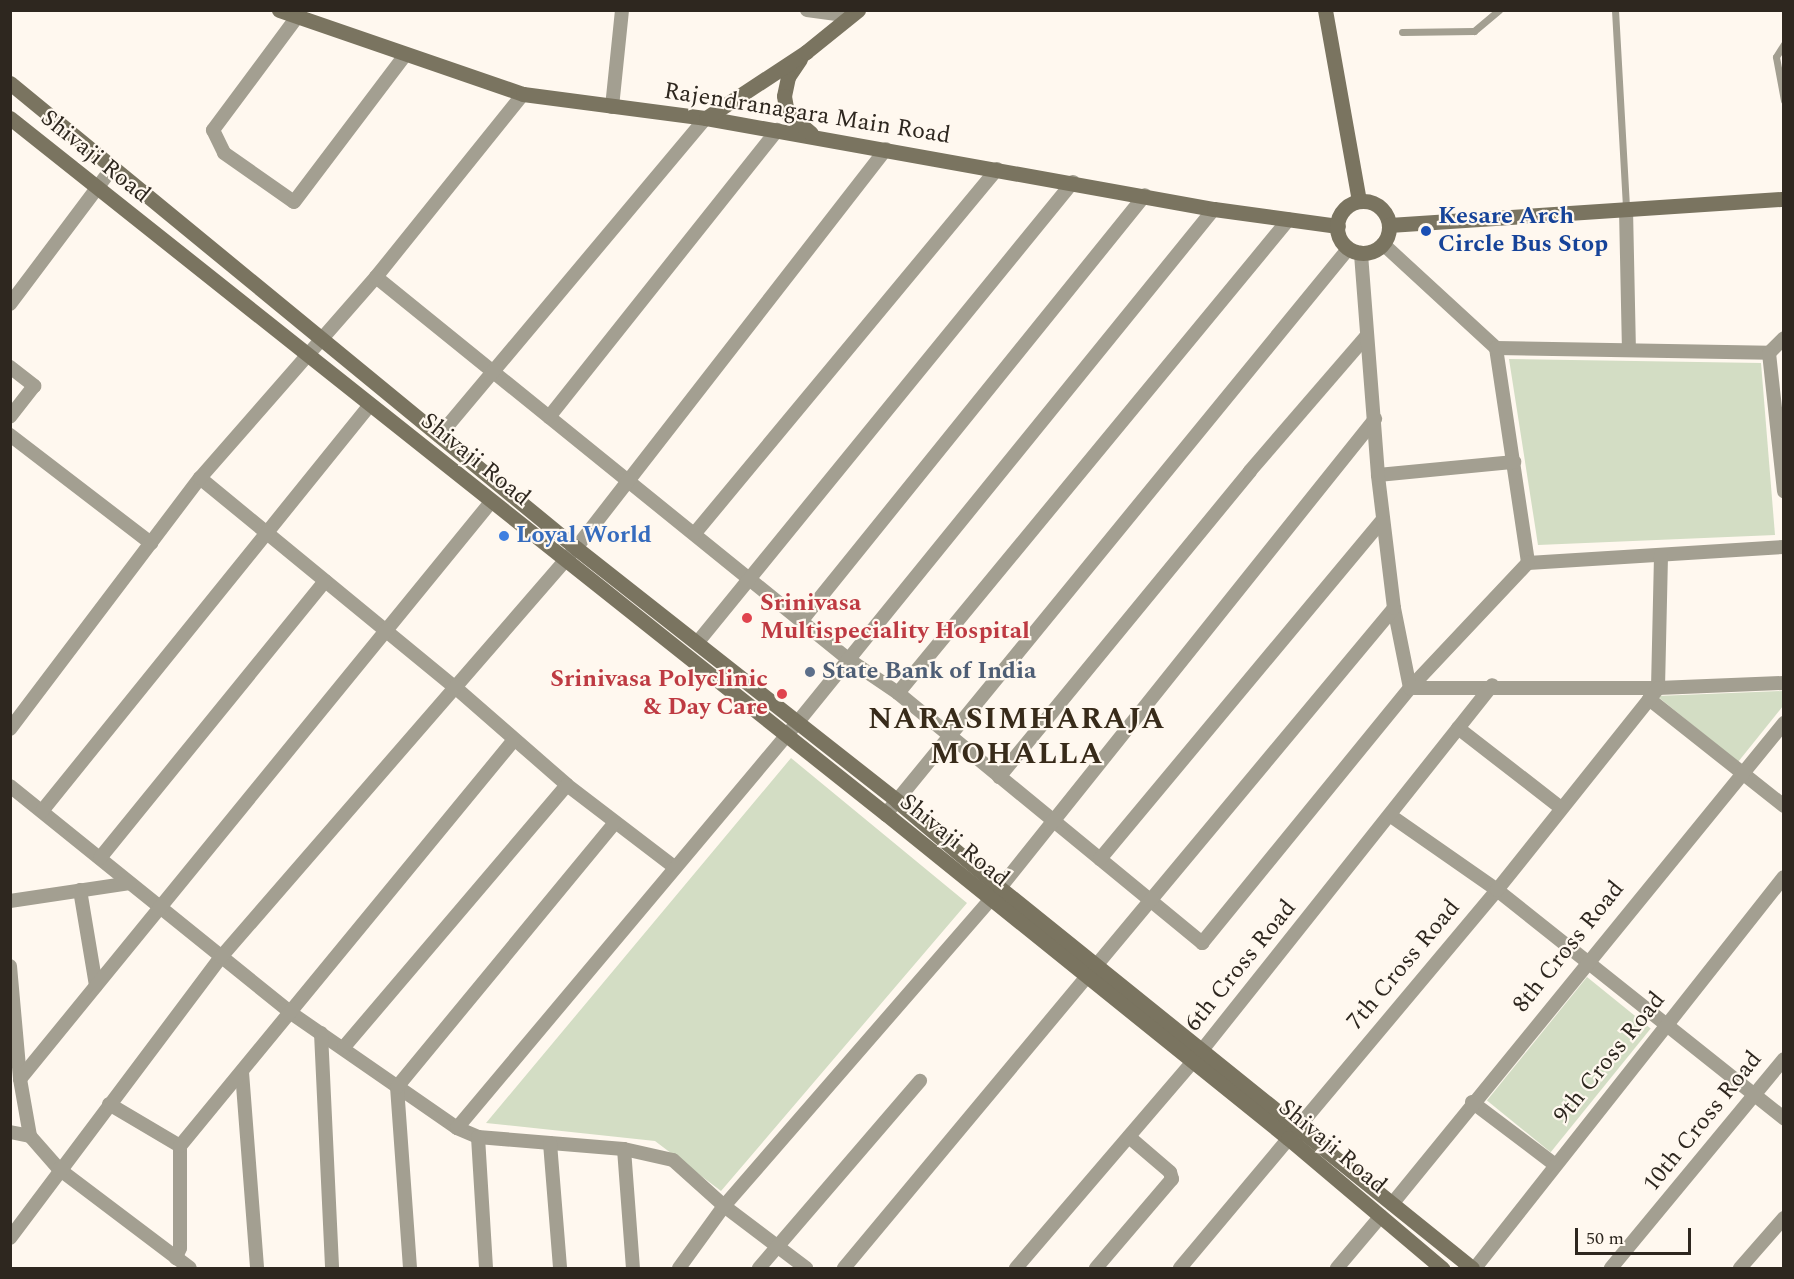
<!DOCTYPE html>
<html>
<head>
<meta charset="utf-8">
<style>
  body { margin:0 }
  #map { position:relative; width:1794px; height:1279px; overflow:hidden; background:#fff8ef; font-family:Spectral,serif }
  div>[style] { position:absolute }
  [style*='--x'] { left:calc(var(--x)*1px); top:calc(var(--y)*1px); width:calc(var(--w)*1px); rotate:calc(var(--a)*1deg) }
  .green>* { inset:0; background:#d3ddc4; transform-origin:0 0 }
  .lane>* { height:7px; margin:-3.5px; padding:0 3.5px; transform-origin:3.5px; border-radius:3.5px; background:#a39f91 }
  .street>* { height:14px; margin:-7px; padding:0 7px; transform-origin:7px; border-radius:7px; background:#a39f91 }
  .secondary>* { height:15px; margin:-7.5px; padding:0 7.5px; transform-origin:7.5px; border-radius:7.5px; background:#7a7460 }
  .secondary>.ring { margin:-7.5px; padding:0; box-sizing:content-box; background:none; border:15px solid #7a7460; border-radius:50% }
  .dots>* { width:16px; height:16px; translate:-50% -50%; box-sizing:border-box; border:3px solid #fff8ef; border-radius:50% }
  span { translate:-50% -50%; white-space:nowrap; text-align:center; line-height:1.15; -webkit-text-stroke:4.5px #fff8ef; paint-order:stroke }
  .street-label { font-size:24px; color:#2e271f }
  .transit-label { font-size:24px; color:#164399; font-weight:700 }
  .left { translate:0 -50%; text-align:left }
  .shop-label { font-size:24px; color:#366cbe; font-weight:700 }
  .health-label { font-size:24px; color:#be3a42; font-weight:700 }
  .right { translate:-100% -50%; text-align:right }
  .service-label { font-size:24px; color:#4e5e75; font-weight:700 }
  .district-label { font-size:30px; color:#382b1a; font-weight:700; letter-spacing:1.5px }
  .frame { position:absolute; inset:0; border:12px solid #2e271f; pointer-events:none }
  .scale { position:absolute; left:1575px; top:1228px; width:116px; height:27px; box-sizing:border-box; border:3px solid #2e271f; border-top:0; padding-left:8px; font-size:18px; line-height:21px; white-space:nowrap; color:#2e271f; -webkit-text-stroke:4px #fff8ef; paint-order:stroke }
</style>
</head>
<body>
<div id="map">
  <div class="green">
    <i style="clip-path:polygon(1509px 359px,1761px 363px,1775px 535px,1538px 545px)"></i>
    <i style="clip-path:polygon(1783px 691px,1783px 706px,1738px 762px,1657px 696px)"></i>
    <i style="clip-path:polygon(791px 758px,967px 903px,721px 1191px,655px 1141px,486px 1123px)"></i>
    <i style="left:1587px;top:977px;width:82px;height:159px;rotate:39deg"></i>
  </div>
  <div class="lane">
    <i style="--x:1615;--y:10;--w:199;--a:86.8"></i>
    <i style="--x:1402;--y:32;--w:72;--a:-0.8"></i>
    <i style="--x:1474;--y:31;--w:33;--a:-40"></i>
    <i style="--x:1784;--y:44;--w:15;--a:122"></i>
    <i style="--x:1776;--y:57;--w:44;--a:79.5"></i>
  </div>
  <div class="street">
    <i style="--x:807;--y:10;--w:43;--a:7.9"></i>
    <i style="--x:297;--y:17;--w:141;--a:126.6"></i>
    <i style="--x:213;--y:130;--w:25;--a:64"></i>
    <i style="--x:224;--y:153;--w:85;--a:35"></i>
    <i style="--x:294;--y:202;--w:184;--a:-52.9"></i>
    <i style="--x:612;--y:107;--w:98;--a:-84.1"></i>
    <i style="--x:1626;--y:209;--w:141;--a:88.8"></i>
    <i style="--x:1383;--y:244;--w:154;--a:42.6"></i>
    <i style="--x:1496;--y:348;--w:217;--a:81.5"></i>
    <i style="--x:1528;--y:563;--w:256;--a:-3.6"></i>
    <i style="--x:376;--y:277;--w:607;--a:38.98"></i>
    <i style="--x:848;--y:659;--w:60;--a:34.2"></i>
    <i style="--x:898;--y:693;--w:394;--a:39.4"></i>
    <i style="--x:1202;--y:943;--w:329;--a:-50.8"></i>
    <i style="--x:1410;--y:688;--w:172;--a:-46.7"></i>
    <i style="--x:10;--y:304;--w:171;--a:-53.1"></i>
    <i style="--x:1496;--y:348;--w:273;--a:1"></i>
    <i style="--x:1769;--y:353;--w:21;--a:-45"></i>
    <i style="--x:1769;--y:353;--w:139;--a:83.8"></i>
    <i style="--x:10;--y:367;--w:31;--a:38"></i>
    <i style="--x:34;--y:386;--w:39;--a:128"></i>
    <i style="--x:549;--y:417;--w:367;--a:-51.5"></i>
    <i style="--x:10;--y:435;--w:178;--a:37.5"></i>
    <i style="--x:439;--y:436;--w:415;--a:-50"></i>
    <i style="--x:1378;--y:475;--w:137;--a:-5.5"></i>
    <i style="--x:200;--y:478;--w:331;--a:39.4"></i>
    <i style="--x:456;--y:688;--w:147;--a:41.1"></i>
    <i style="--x:567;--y:785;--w:133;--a:37.4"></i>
    <i style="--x:695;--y:533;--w:473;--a:-50.3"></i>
    <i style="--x:1394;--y:608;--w:82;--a:78.7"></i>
    <i style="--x:1410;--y:688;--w:248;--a:0"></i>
    <i style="--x:1658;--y:688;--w:126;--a:-2.3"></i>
    <i style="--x:802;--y:620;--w:546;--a:-51.09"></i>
    <i style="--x:697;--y:643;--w:595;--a:-50.8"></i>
    <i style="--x:1658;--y:688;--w:133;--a:-88.7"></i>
    <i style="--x:898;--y:693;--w:614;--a:-50.48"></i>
    <i style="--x:1649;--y:699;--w:172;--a:38.4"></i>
    <i style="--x:1458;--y:728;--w:130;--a:37.8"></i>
    <i style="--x:10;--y:729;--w:315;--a:-52.9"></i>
    <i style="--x:200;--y:478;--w:267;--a:-48.8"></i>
    <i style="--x:376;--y:277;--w:235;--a:-51.2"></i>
    <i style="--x:999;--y:777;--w:396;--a:-50.6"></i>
    <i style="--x:1250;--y:471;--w:176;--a:-49.2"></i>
    <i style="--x:10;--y:786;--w:361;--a:38.9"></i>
    <i style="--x:291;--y:1013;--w:202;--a:34.7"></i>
    <i style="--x:457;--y:1128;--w:23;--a:23"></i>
    <i style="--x:478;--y:1137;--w:146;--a:4.7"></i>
    <i style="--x:624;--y:1149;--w:50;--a:12.7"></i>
    <i style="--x:673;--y:1160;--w:69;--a:42"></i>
    <i style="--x:724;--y:1206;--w:103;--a:37.1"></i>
    <i style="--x:890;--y:809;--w:723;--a:-50.72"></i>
    <i style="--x:42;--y:811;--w:522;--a:-51.07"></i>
    <i style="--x:1391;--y:816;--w:129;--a:34.9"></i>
    <i style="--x:1497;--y:890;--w:367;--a:38.5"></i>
    <i style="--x:100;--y:858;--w:357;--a:-50.9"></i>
    <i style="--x:1100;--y:859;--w:442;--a:-50.2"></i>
    <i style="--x:80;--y:890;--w:97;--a:80.5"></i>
    <i style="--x:10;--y:901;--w:121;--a:-8.5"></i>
    <i style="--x:10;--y:966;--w:113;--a:84.9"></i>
    <i style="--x:20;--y:1079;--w:58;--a:80"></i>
    <i style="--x:30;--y:1136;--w:44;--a:48.7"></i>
    <i style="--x:59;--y:1169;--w:164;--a:37.1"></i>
    <i style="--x:321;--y:1033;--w:235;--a:87.3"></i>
    <i style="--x:344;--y:1047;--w:344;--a:-49.6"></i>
    <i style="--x:242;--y:1072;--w:197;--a:85.6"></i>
    <i style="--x:20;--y:1079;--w:745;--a:-50.78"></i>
    <i style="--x:1472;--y:1102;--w:103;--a:37.1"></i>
    <i style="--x:109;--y:1104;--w:82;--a:30.6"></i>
    <i style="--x:180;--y:1146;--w:102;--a:90"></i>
    <i style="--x:180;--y:1248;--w:11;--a:112"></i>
    <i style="--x:457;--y:1128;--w:529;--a:-49.99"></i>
    <i style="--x:797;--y:723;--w:662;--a:-50.95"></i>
    <i style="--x:10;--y:1132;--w:20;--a:11"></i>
    <i style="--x:478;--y:1137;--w:131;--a:86.5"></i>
    <i style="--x:550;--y:1143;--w:125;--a:85.4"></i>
    <i style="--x:180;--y:1146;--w:524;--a:-50.57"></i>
    <i style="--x:624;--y:1149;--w:119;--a:85.7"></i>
    <i style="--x:1392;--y:1204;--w:621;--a:-50.82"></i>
    <i style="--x:10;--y:1238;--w:351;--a:-53.1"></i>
    <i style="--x:221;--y:957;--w:542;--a:-49.04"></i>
    <i style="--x:576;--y:548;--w:505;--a:-52.15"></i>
    <i style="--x:410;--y:1268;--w:181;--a:-94.1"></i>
    <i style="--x:397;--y:1087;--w:341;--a:-50.5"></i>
    <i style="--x:679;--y:1268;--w:77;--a:-54"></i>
    <i style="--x:724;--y:1206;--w:407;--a:-49"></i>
    <i style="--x:991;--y:899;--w:615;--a:-51.34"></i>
    <i style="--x:759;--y:1268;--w:247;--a:-49.3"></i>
    <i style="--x:844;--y:1268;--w:859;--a:-50.19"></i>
    <i style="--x:1394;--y:608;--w:134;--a:-96.9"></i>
    <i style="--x:1378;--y:475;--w:223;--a:-94.4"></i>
    <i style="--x:1016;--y:1268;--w:269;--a:-49.4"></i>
    <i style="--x:1191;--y:1064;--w:484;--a:-51.5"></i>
    <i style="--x:1096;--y:1268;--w:117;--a:-49.5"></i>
    <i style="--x:1172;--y:1179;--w:7;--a:-106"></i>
    <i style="--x:1170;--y:1172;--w:54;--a:-139.5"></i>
    <i style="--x:1180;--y:1268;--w:493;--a:-50"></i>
    <i style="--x:1497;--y:890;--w:258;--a:-51.4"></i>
    <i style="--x:1337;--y:1268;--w:68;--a:-49.8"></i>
    <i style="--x:1475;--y:1268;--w:498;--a:-51.7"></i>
    <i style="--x:1611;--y:1268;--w:271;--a:-50.4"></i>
    <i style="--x:1740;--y:1268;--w:67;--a:-48.7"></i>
  </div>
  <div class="secondary">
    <i style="--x:279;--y:10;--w:258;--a:19"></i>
    <i style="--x:523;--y:94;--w:185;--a:7.5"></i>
    <i style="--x:706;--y:118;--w:516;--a:10.16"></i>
    <i style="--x:1214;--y:209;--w:125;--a:7.8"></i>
    <i style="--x:1325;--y:10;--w:194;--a:79.9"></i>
    <i style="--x:800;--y:59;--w:22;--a:124"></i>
    <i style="--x:788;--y:77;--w:19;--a:102"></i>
    <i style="--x:784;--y:96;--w:17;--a:80"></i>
    <i style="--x:787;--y:113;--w:31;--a:40"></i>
    <i style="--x:10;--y:83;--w:733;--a:39.4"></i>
    <i style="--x:576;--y:548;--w:409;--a:38.2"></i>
    <i style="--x:897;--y:801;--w:135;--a:40.2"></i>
    <i style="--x:1000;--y:888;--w:606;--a:38.84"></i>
    <i style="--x:10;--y:118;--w:1119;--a:38.47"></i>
    <i style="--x:886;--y:814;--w:516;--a:38.87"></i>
    <i style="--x:1288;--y:1138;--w:202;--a:40.2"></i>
    <i style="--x:706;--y:118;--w:120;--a:-33.4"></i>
    <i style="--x:806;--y:52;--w:67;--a:-38.9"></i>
    <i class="ring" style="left:1337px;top:201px;width:37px;height:37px"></i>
    <i style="--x:1389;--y:225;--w:396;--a:-3.8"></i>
  </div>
  <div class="dots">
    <i style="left:1426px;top:231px;background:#1a4fb4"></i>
    <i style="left:504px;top:536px;background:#3f7fe0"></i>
    <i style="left:747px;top:618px;background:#e0444e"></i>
    <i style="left:810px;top:672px;background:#5c6f8a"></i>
    <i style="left:782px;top:694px;background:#e0444e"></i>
  </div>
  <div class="street-label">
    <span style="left:807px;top:114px;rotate:9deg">Rajendranagara Main Road</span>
    <span style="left:95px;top:157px;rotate:39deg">Shivaji Road</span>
    <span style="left:475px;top:460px;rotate:39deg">Shivaji Road</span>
    <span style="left:954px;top:841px;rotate:39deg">Shivaji Road</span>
    <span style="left:1569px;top:947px;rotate:-51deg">8th Cross Road</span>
    <span style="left:1404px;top:965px;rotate:-50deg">7th Cross Road</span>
    <span style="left:1241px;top:966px;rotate:-51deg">6th Cross Road</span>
    <span style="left:1610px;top:1058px;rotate:-51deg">9th Cross Road</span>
    <span style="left:1703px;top:1122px;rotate:-51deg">10th Cross Road</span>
    <span style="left:1332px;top:1147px;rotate:40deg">Shivaji Road</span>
  </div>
  <div class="transit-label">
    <span class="left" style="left:1438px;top:231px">Kesare Arch<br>Circle Bus Stop</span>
  </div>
  <div class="shop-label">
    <span class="left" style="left:516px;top:536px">Loyal World</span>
  </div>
  <div class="health-label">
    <span class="left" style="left:760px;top:618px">Srinivasa<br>Multispeciality Hospital</span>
    <span class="right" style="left:768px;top:694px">Srinivasa Polyclinic<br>&amp; Day Care</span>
  </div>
  <div class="service-label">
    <span class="left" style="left:822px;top:672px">State Bank of India</span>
  </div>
  <div class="district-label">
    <span style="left:1017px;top:736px">NARASIMHARAJA<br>MOHALLA</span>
  </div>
  <div class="frame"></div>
  <div class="scale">50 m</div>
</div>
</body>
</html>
